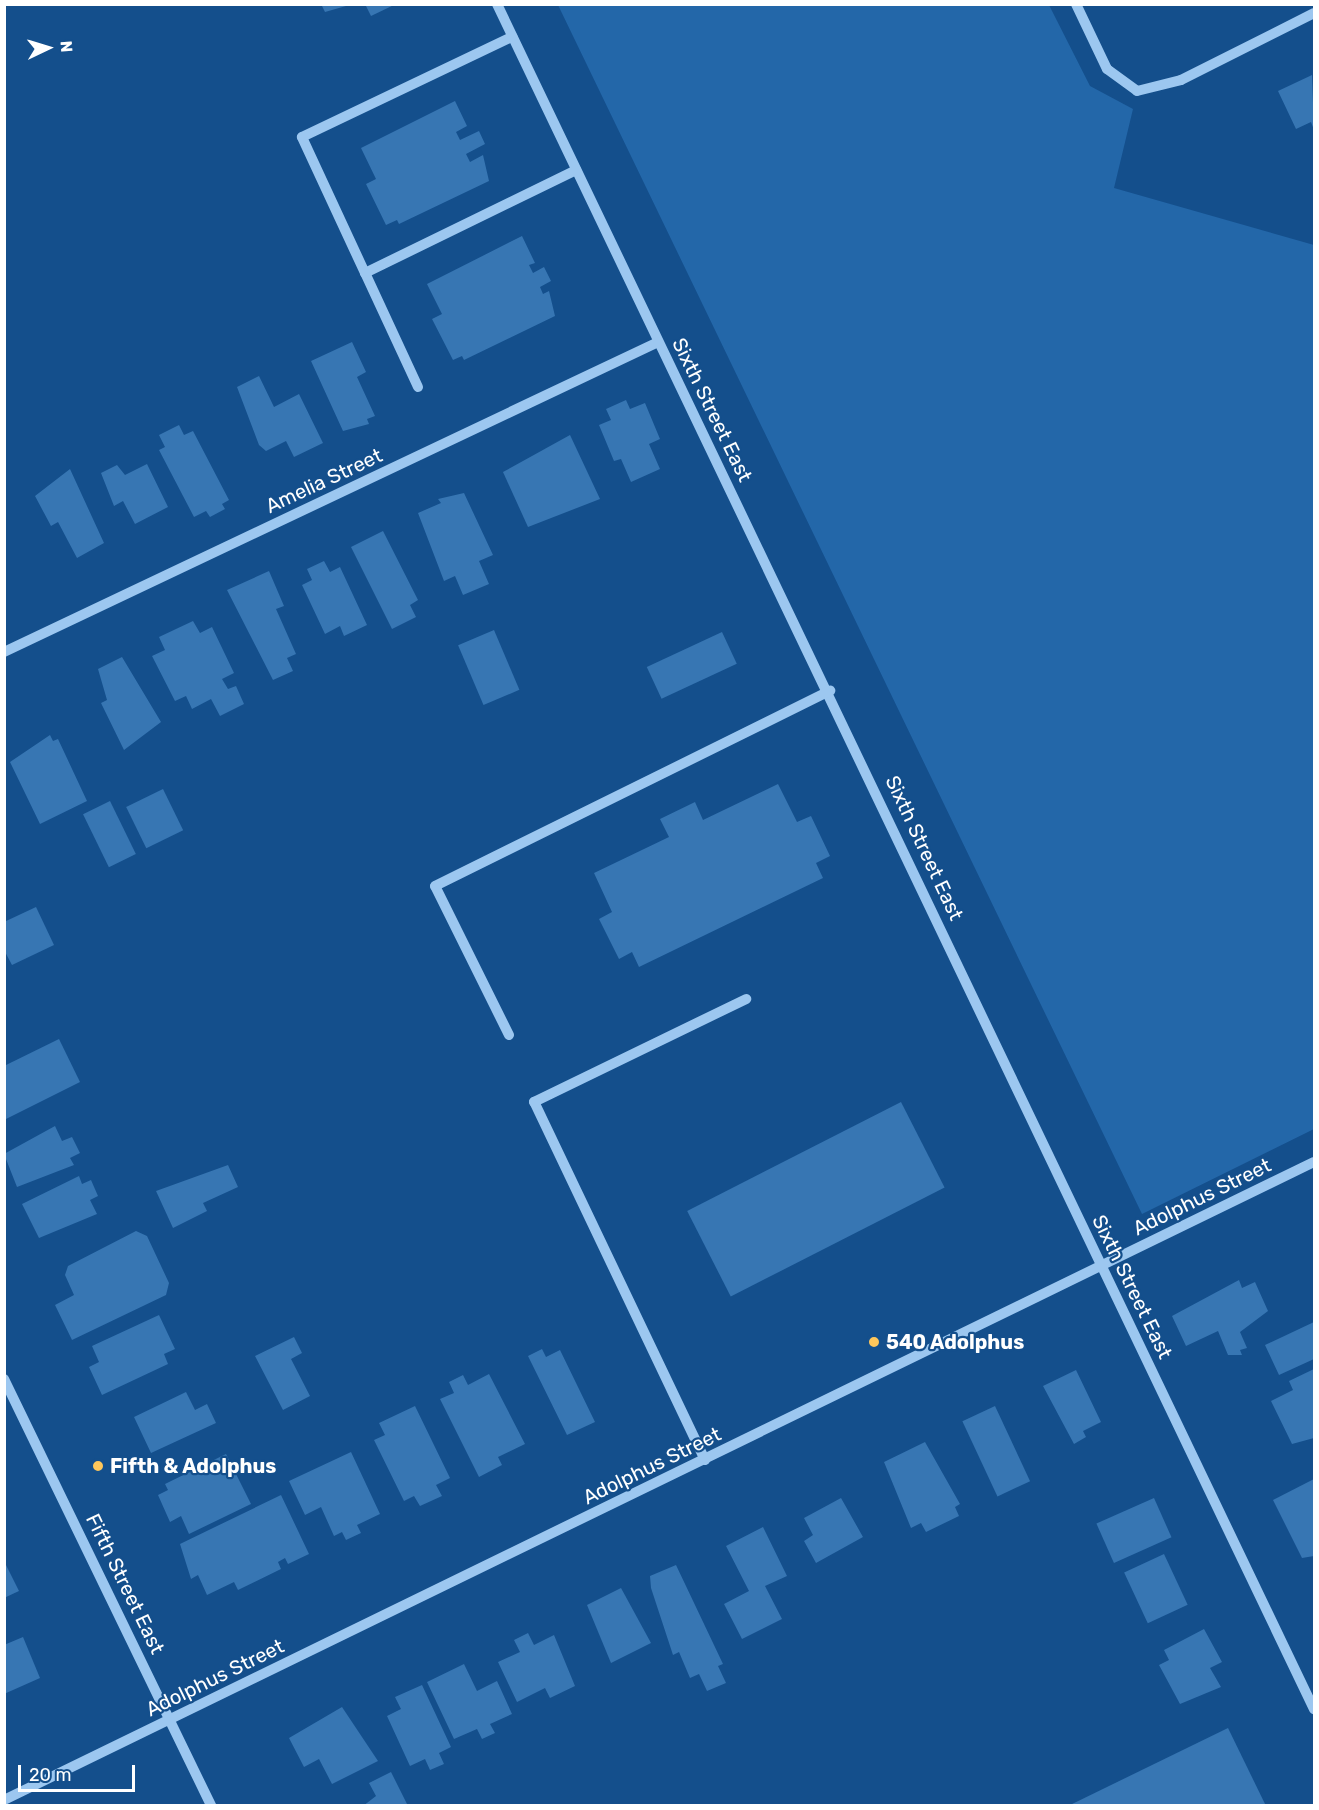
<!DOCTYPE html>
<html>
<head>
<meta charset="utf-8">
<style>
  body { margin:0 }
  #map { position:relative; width:1319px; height:1810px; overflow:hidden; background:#144f8c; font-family:Rubik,sans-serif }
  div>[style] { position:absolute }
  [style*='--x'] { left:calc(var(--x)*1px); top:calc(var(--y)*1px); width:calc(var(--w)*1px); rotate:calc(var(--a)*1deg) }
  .green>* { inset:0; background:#2367a9 }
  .building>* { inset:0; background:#3776b3; transform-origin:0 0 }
  .minor>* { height:10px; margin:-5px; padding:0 5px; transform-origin:5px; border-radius:5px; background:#9cc7f0 }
  .dots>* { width:16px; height:16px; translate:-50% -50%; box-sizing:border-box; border:3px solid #144f8c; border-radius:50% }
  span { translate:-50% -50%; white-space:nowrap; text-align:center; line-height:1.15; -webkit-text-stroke:4.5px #144f8c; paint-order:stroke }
  .street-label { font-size:20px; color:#fff }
  .poi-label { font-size:20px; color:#fff; font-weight:700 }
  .left { translate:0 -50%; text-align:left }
  .frame { position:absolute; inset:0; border:6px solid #fff; pointer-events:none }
  .north { position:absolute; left:18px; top:18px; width:60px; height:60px; -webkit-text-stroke:4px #144f8c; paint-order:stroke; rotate:86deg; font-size:16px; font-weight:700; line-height:24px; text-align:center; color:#fff }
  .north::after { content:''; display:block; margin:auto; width:21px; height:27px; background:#fff; clip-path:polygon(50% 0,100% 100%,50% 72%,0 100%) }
  .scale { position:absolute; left:18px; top:1765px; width:117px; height:27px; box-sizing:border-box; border:3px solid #fff; border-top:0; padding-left:8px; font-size:18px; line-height:21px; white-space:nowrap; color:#fff; -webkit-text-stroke:4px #144f8c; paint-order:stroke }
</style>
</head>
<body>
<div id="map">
  <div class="green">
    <i style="clip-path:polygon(558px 5px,1049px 5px,1090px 86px,1133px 109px,1114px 188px,1314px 245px,1314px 1129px,1142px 1214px)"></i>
  </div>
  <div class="building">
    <i style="clip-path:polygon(321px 4px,353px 4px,325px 12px)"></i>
    <i style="clip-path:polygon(365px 4px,396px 4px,371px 16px)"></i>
    <i style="clip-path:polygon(1312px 75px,1314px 130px,1311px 122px,1296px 129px,1278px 91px)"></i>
    <i style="clip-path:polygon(455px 101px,467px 126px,456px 132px,460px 140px,479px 131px,485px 144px,466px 154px,470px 162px,483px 155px,489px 181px,399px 224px,397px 220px,386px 225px,366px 184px,376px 179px,361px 148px)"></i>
    <i style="clip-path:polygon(522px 236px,535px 263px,529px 265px,533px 273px,544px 267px,551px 281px,540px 287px,543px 294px,549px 291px,555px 316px,464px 360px,462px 356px,453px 360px,432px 319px,442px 314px,427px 284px)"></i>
    <i style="clip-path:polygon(352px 342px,366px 372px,357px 377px,375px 416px,367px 419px,369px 424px,343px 431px,311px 361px)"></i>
    <i style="clip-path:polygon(259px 376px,274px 407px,299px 394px,323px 443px,294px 457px,286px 441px,266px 451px,259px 445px,237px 387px)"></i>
    <i style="clip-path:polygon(626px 400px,630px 409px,645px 403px,660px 439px,649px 444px,660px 469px,631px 482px,621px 459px,614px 461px,599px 425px,611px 420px,606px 409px)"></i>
    <i style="clip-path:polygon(179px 425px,184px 435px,193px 431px,229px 500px,222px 504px,225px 509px,210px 517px,206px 511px,194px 517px,159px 450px,165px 447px,159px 435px)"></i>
    <i style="clip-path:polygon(570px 435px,600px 499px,528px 527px,503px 472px)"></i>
    <i style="clip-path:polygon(147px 464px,168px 507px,135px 524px,123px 501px,114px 506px,101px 473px,117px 465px,125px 475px)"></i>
    <i style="clip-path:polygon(70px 469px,104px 543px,77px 558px,58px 522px,51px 526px,35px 496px)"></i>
    <i style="clip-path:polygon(464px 493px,493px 555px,479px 561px,489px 584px,463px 595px,455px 576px,444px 581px,418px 513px,441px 503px,438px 499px)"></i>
    <i style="clip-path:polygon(383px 531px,418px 600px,410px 605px,416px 617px,392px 629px,351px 547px)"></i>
    <i style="clip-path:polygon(324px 561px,330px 572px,340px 567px,367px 625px,344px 636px,340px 626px,325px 634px,302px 585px,312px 580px,307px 569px)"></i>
    <i style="clip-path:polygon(269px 571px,284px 606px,276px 609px,296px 654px,287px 658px,293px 671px,273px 680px,227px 590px)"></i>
    <i style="clip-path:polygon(193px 621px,200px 633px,212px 627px,234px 673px,222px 679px,228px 689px,236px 686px,244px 704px,220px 716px,211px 699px,192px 709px,186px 696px,175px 701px,152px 656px,165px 650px,159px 637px)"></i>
    <i style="left:494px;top:630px;width:65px;height:39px;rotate:67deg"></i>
    <i style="left:722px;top:632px;width:35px;height:83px;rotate:65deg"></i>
    <i style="clip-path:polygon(122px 657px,161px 722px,124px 750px,101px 703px,107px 700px,98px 669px)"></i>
    <i style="clip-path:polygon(50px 735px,53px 741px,58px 739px,87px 801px,40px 824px,10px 762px)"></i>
    <i style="clip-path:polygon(778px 784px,797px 822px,811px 816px,830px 856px,816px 863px,823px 878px,639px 967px,632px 952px,619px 959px,599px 919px,612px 912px,594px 873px,669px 837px,660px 819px,695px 802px,703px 820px)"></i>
    <i style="left:163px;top:789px;width:46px;height:41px;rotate:64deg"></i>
    <i style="left:110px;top:801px;width:59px;height:30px;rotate:64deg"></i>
    <i style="clip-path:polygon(36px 907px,54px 945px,12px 965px,4px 950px,4px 922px)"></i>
    <i style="clip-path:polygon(59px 1039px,80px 1082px,4px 1120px,4px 1066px)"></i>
    <i style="left:901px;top:1102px;width:96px;height:240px;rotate:63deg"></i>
    <i style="clip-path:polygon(55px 1126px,62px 1141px,72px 1137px,80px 1153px,70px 1158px,74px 1165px,17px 1187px,4px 1154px)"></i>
    <i style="clip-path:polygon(228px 1165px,238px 1187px,203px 1203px,207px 1211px,173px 1228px,156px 1191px)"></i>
    <i style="clip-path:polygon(79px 1176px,82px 1184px,91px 1180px,98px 1196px,90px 1200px,97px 1214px,39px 1238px,22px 1204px)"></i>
    <i style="clip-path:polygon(136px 1231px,147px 1236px,169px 1283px,166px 1295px,72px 1340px,55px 1305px,74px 1295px,65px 1275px,68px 1266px)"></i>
    <i style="clip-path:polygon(1239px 1280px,1242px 1288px,1255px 1282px,1268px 1311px,1240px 1332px,1247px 1348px,1240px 1350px,1242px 1355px,1228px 1355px,1218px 1331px,1186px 1346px,1172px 1316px)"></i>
    <i style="clip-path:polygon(159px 1315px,175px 1349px,164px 1354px,168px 1364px,102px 1395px,89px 1367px,99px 1362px,92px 1346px)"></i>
    <i style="clip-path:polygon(1314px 1322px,1314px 1359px,1279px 1375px,1265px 1345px)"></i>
    <i style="clip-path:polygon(294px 1337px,302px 1353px,291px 1359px,310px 1396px,283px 1410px,255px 1356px)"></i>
    <i style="clip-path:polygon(542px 1349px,546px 1357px,560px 1350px,595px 1422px,567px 1435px,528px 1356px)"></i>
    <i style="clip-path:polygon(1314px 1369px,1314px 1438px,1292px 1444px,1271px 1401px,1293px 1390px,1289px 1381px)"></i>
    <i style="clip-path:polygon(1076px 1370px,1101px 1422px,1083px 1431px,1086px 1437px,1074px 1444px,1043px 1386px)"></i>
    <i style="clip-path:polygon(489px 1374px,525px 1444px,498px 1457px,502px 1465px,479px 1477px,440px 1399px,454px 1393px,449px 1382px,463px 1375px,468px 1385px)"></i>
    <i style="clip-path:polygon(186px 1392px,195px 1410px,207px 1404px,216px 1423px,151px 1453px,134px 1417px)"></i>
    <i style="clip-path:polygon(415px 1406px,450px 1478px,436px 1485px,442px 1496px,420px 1506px,414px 1496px,404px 1501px,374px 1440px,385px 1435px,379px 1423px)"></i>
    <i style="left:995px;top:1406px;width:83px;height:36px;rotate:65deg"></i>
    <i style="clip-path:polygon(925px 1442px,960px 1504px,955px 1507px,959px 1516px,926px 1532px,921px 1523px,911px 1528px,884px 1462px)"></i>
    <i style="clip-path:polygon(351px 1452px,380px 1514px,357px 1525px,361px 1533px,346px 1540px,342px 1532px,334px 1536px,321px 1507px,305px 1515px,289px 1481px)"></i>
    <i style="clip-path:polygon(226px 1454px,251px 1504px,189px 1534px,181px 1516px,170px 1522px,158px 1495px,168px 1490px,165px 1484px)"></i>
    <i style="clip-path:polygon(1314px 1479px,1314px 1556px,1302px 1558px,1273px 1500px)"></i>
    <i style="clip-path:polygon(281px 1495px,309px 1554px,288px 1564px,285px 1558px,278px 1562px,281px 1569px,238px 1590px,234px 1582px,207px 1595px,198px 1575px,191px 1579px,180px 1544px)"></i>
    <i style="clip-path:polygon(841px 1498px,863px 1537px,816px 1563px,804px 1541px,813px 1535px,804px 1518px)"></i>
    <i style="left:1154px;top:1498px;width:43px;height:63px;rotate:66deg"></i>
    <i style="clip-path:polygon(763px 1527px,787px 1576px,765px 1586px,782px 1619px,742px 1639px,724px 1604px,749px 1591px,726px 1546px)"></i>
    <i style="left:1164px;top:1554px;width:56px;height:44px;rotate:65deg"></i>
    <i style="clip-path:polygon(4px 1561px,19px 1591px,4px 1598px)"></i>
    <i style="clip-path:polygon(676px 1565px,723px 1664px,718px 1666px,726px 1683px,707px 1691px,699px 1674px,690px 1678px,679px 1652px,673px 1655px,651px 1588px,650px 1576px)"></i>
    <i style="clip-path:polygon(621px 1588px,651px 1643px,611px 1663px,587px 1605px)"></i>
    <i style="clip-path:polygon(1204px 1629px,1222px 1662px,1210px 1668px,1221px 1687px,1180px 1704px,1159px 1665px,1169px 1660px,1164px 1650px)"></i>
    <i style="clip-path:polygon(528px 1633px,534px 1645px,554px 1635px,575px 1686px,550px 1698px,545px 1688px,517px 1702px,498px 1662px,520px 1652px,514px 1640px)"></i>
    <i style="clip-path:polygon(23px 1637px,40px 1678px,4px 1694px,4px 1645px)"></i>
    <i style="clip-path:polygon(464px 1664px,477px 1691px,497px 1681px,512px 1714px,490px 1724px,495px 1733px,482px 1739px,477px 1729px,454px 1739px,427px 1682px)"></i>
    <i style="clip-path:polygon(422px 1685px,451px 1747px,439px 1753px,444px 1764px,430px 1770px,425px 1759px,410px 1766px,387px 1716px,401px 1709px,395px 1697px)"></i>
    <i style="clip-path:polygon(342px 1707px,378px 1761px,332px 1784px,319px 1759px,304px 1767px,289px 1738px)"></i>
    <i style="clip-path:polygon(1228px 1728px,1266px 1806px,1068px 1806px)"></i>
    <i style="clip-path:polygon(391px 1772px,408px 1806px,363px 1806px,376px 1796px,369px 1783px)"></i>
  </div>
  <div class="minor">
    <i style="--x:497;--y:4;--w:1891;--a:64.4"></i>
    <i style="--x:1076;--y:4;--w:72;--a:64.5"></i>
    <i style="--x:1107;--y:69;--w:37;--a:36"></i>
    <i style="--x:1137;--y:91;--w:45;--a:-14"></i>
    <i style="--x:1181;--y:80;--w:149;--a:-26.7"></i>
    <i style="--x:365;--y:273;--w:150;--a:-114.9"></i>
    <i style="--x:302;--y:137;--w:233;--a:-25.5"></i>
    <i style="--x:418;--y:387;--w:126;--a:-114.9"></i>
    <i style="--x:365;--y:273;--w:235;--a:-26"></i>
    <i style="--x:4;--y:652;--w:724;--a:-25.36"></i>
    <i style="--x:509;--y:1035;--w:166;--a:-116.4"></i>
    <i style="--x:435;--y:886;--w:441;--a:-26.3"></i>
    <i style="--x:4;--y:1379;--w:475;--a:64.1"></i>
    <i style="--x:705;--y:1460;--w:397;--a:-115.5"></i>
    <i style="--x:534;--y:1102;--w:236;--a:-25.9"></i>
    <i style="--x:4;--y:1800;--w:1457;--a:-25.97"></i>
  </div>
  <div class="dots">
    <i style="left:874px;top:1342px;background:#ffc75b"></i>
    <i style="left:98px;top:1466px;background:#ffc75b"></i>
  </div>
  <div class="street-label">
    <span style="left:712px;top:410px;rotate:64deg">Sixth Street East</span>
    <span style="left:324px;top:481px;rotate:-25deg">Amelia Street</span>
    <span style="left:924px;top:848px;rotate:65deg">Sixth Street East</span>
    <span style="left:1202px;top:1197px;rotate:-26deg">Adolphus Street</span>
    <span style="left:1132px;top:1287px;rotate:64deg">Sixth Street East</span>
    <span style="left:652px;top:1466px;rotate:-26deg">Adolphus Street</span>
    <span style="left:125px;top:1584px;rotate:64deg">Fifth Street East</span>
    <span style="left:215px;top:1678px;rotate:-26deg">Adolphus Street</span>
  </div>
  <div class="poi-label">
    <span class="left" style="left:886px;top:1342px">540 Adolphus</span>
    <span class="left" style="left:110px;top:1466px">Fifth &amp; Adolphus</span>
  </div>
  <div class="frame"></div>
  <div class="north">N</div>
  <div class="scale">20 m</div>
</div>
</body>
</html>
